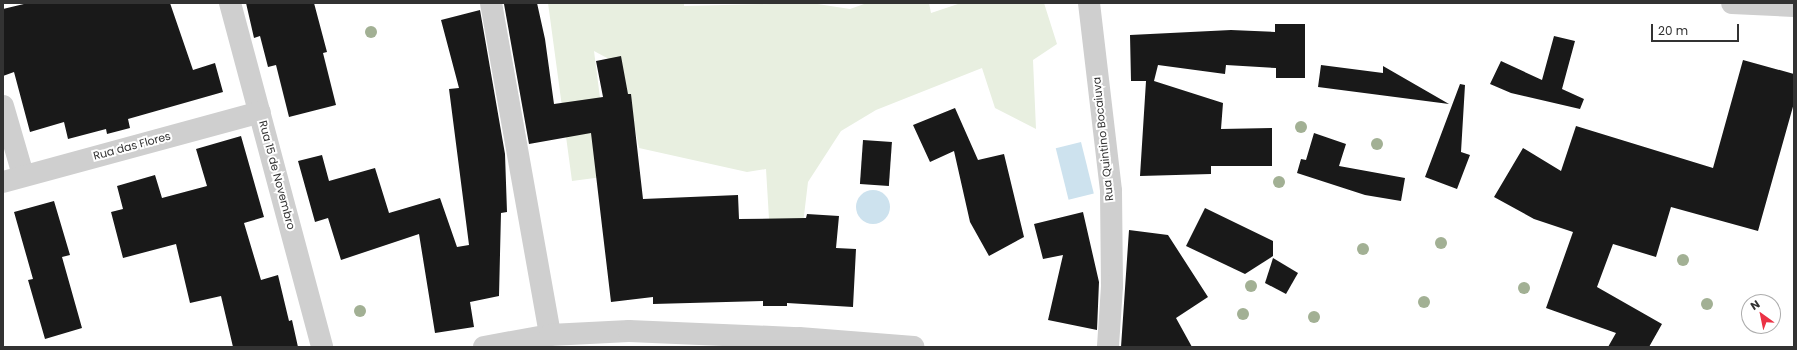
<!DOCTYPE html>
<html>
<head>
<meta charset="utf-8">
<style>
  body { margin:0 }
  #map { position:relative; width:1797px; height:350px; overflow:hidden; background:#fff; font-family:Poppins,sans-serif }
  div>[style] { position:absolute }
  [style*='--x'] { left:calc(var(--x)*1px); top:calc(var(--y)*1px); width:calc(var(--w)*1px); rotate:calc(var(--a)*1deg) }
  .green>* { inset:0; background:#e8efe0 }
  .water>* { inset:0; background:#cde2ee; transform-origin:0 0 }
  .round { border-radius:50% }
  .building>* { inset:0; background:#191919; transform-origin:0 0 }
  .minor>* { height:22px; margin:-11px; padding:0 11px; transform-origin:11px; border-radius:11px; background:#cfcfcf }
  .trees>* { width:12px; height:12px; margin:-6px; border-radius:50%; background:#a2b094 }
  span { translate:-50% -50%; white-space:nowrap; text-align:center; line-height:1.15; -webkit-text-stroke:4px #fff; paint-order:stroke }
  .street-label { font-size:11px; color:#323232 }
  .frame { position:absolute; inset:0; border:4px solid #323232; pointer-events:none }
  .north { position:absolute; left:1741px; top:294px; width:40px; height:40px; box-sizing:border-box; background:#fff; border:1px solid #adadad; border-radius:50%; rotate:327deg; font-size:11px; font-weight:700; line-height:16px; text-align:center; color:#323232 }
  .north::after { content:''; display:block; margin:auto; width:14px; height:18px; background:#eb3245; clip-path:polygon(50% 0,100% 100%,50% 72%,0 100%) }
  .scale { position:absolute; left:1651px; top:24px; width:88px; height:18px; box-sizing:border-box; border:2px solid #323232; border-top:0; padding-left:5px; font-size:12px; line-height:14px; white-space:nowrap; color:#323232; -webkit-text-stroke:3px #fff; paint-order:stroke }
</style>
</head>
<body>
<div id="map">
  <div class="green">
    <i style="clip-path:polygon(548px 3px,684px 3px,684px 6px,811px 3px,850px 9px,867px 3px,929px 3px,931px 13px,961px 3px,1044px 3px,1057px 44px,1033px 60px,1036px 129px,995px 108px,982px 68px,876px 110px,841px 131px,808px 182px,803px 224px,769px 219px,766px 169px,747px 172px,639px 148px,622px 66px,594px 51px,610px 176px,572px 181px)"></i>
  </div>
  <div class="water">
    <i style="left:1081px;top:142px;width:53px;height:26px;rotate:76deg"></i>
    <i class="round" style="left:856px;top:190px;width:34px;height:34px"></i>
  </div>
  <div class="building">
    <i style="clip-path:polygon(28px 3px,170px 3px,193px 70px,215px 63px,223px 92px,128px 119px,130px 128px,107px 134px,106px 129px,68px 139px,64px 122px,30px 132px,14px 72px,3px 76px,3px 9px)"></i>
    <i style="clip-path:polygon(246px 3px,314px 3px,327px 52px,323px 53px,336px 105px,289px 117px,276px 65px,268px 67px,260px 36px,254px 38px)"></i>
    <i style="clip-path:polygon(537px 3px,545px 39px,554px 104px,603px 97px,596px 61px,621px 56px,628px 94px,631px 94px,643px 199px,738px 195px,739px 219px,806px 218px,807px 214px,839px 216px,836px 248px,856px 249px,853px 307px,787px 303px,787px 306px,763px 306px,763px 301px,653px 304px,653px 297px,611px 302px,591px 133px,529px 144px,504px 4px)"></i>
    <i style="clip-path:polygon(480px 10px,505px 154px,507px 212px,501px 213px,499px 296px,470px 302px,474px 327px,435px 333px,419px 234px,341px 260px,328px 218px,315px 222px,298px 161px,322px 155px,329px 181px,375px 168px,389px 213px,440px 198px,457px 247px,469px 245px,449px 89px,459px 88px,441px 20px)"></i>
    <i style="clip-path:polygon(1275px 24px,1305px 24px,1305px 78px,1276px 78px,1276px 68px,1226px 65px,1225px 74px,1158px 65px,1154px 81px,1223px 103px,1221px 129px,1272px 128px,1272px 166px,1211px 166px,1211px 174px,1140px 176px,1146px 81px,1131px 81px,1130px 35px,1231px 30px,1275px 32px)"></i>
    <i style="clip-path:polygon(1554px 36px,1575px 41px,1562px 89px,1584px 99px,1580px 109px,1511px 93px,1490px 84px,1501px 61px,1542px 80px)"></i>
    <i style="clip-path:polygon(1743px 60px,1794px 74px,1794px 103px,1758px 231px,1671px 207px,1656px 257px,1613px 244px,1597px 287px,1662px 324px,1649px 347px,1608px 347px,1616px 333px,1546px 308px,1573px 232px,1534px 219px,1494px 197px,1523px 148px,1561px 171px,1576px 126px,1713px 168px)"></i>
    <i style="clip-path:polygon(1321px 65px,1383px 73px,1383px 66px,1449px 104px,1318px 87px)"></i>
    <i style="clip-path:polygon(1460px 84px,1465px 85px,1461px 152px,1470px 155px,1457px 189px,1425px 177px)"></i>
    <i style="clip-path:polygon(955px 108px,978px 160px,1004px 154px,1024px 237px,989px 256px,970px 222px,954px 151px,930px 162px,913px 125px)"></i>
    <i style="clip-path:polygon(1314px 133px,1346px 144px,1339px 166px,1405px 178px,1401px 201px,1365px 195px,1297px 173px,1301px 159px,1306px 160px)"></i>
    <i style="clip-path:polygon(241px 136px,264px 217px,244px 223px,261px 280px,278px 275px,289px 321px,292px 320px,298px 347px,233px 347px,221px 296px,190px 303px,176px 244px,123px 258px,111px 212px,123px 209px,117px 186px,155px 175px,162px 198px,207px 186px,196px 149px)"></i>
    <i style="left:863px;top:140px;width:29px;height:44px;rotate:4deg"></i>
    <i style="clip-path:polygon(54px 201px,70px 255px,62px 257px,82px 328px,45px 339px,28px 280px,33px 279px,14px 212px)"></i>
    <i style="clip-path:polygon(1205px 208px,1273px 241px,1273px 256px,1245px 274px,1186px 246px)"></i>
    <i style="clip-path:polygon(1083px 212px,1099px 282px,1097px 330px,1048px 320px,1063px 255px,1043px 259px,1034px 224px)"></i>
    <i style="clip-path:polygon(1129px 230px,1168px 235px,1208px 297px,1176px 318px,1192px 347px,1121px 347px)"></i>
    <i style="clip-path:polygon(1273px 258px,1298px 273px,1286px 294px,1265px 283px)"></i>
  </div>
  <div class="minor">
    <i style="--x:230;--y:3;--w:356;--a:75"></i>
    <i style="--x:491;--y:3;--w:337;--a:79.9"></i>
    <i style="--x:1089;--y:3;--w:189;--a:83.3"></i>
    <i style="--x:1111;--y:191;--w:95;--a:89.4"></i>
    <i style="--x:1112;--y:286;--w:61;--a:93.8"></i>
    <i style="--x:1732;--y:3;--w:62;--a:2.8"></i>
    <i style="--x:3;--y:106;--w:72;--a:73.8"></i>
    <i style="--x:3;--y:182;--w:266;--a:-15.2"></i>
    <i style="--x:484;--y:347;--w:67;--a:-10.3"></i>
    <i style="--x:550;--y:335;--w:79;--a:-2.9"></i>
    <i style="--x:629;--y:331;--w:170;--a:2.4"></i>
    <i style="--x:799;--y:338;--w:115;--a:4.5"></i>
  </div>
  <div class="trees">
    <i style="left:371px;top:32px"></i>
    <i style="left:1301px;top:127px"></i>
    <i style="left:1377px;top:144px"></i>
    <i style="left:1279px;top:182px"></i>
    <i style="left:1441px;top:243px"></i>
    <i style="left:1363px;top:249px"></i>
    <i style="left:1683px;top:260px"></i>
    <i style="left:1251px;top:286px"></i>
    <i style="left:1524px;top:288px"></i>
    <i style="left:1424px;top:302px"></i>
    <i style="left:1707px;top:304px"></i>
    <i style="left:360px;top:311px"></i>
    <i style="left:1243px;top:314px"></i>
    <i style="left:1314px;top:317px"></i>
  </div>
  <div class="street-label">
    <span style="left:1103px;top:139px;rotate:-96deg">Rua Quintino Bocaiuva</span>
    <span style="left:132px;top:146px;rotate:-15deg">Rua das Flores</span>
    <span style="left:277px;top:175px;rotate:75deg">Rua 15 de Novembro</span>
  </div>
  <div class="frame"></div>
  <div class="north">N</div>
  <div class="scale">20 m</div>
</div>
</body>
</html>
